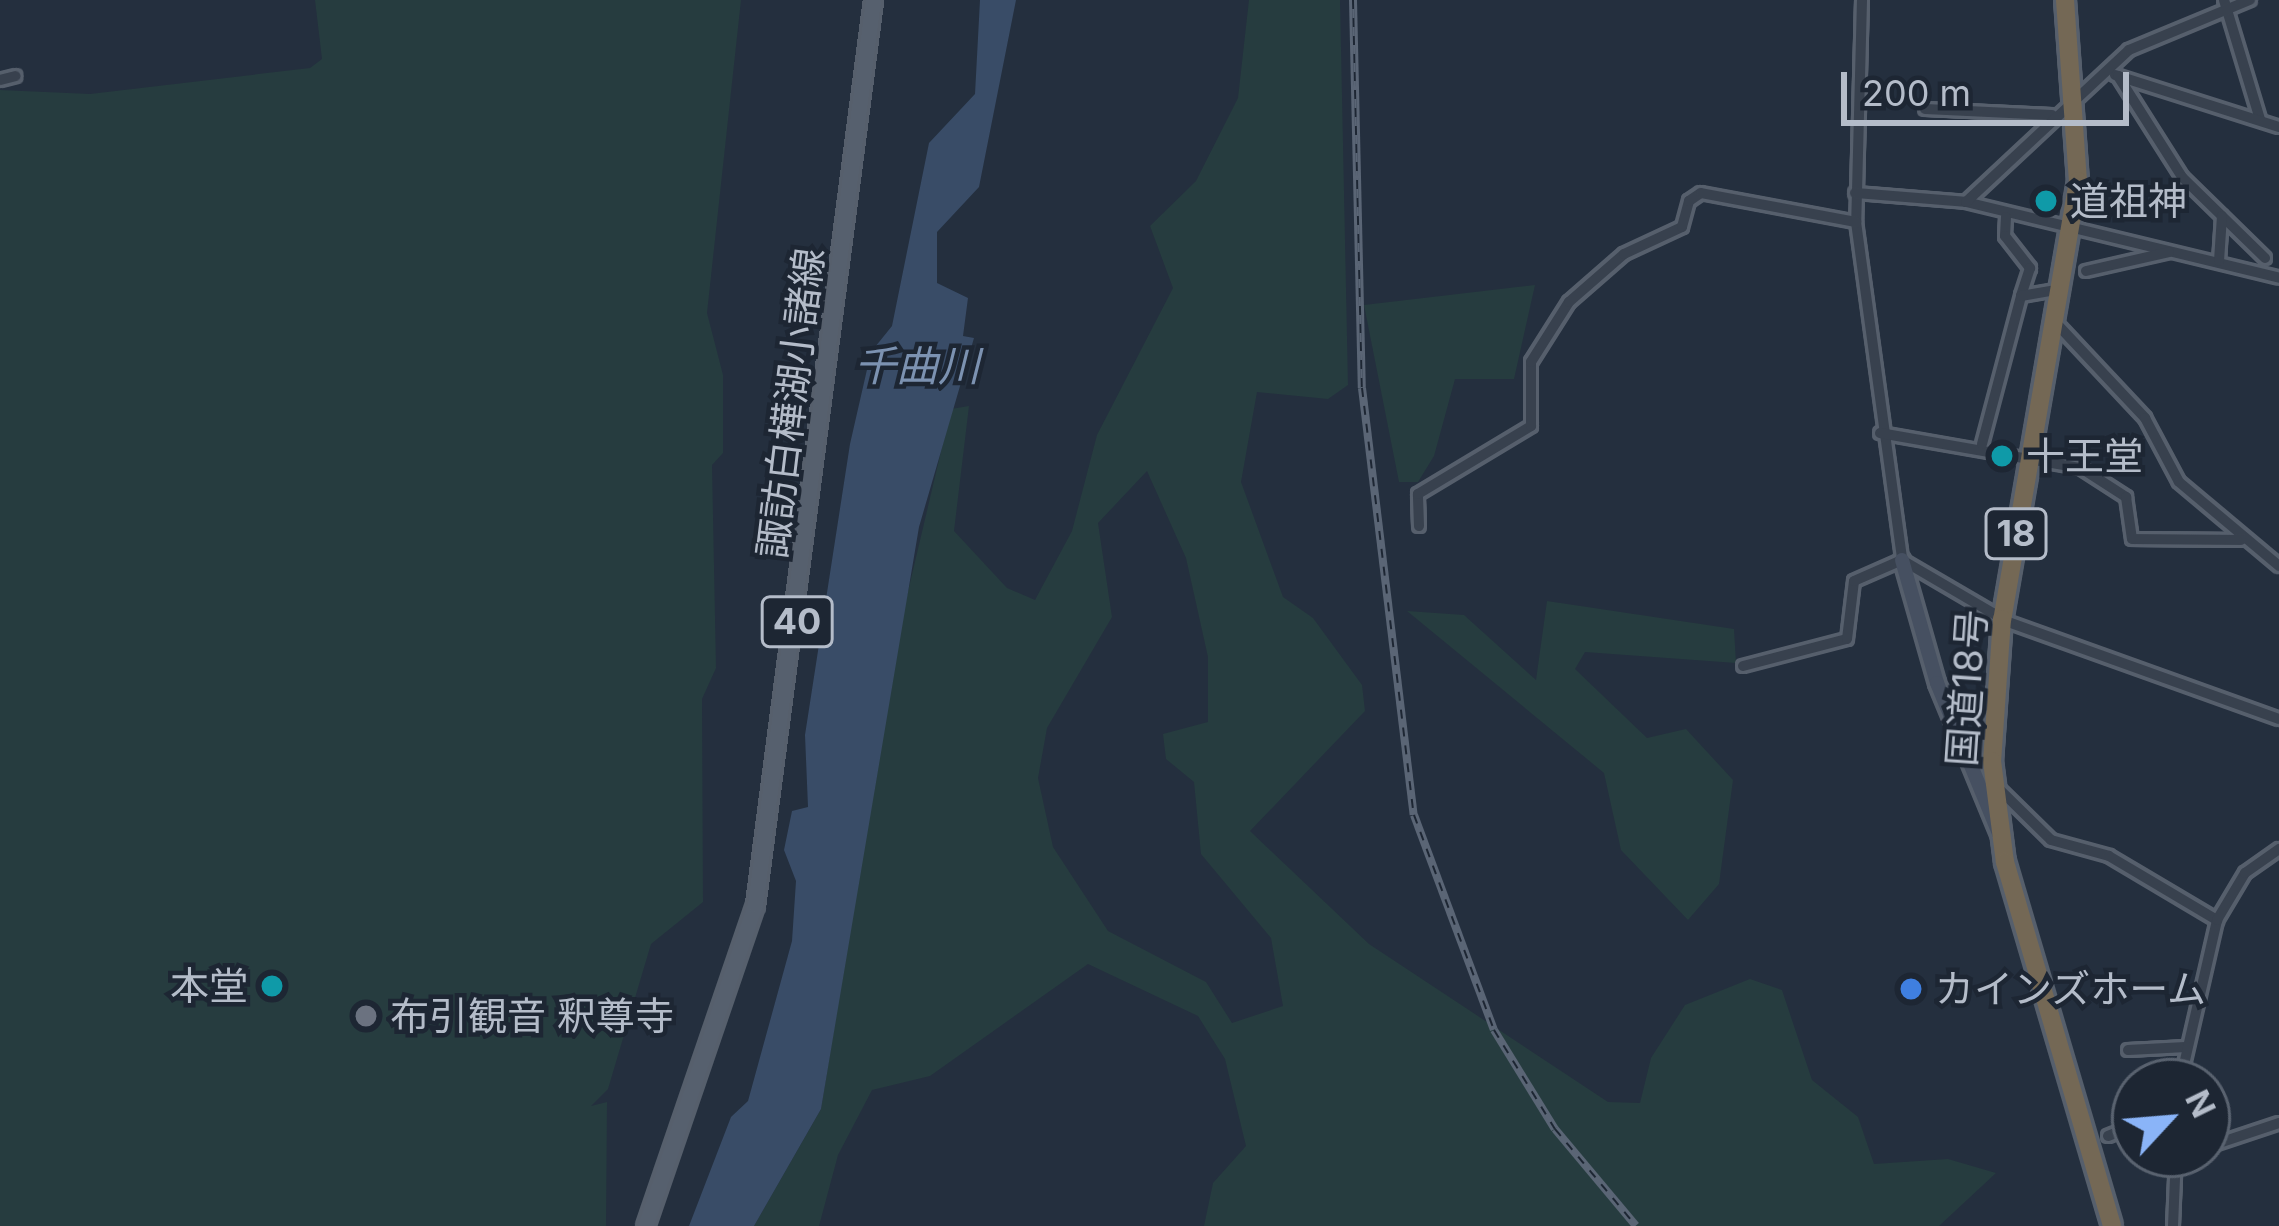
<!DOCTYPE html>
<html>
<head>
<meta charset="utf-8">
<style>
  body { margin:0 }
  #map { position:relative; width:2279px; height:1226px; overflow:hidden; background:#242f3e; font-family:Inter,"Noto Sans JP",sans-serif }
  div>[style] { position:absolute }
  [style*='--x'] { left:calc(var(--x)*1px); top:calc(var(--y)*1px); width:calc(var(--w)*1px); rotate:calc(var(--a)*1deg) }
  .green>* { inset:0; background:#263c3f }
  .water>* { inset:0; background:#394c67 }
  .roads { filter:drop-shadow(3px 0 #565f6c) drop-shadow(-3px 0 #565f6c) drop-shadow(0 3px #565f6c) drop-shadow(0 -3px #565f6c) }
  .street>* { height:10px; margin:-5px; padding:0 5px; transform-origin:5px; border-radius:5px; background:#38414e }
  .secondary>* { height:14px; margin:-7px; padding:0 7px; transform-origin:7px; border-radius:7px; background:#465061 }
  .primary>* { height:15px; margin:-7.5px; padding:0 7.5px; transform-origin:7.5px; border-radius:7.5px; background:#56606e }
  .highway>* { height:18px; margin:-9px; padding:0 9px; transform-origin:9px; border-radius:9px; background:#746855 }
  .rail>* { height:8px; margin-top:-4px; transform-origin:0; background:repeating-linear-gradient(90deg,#1d2633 0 9px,#5a6575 0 18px); box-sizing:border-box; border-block:3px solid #5a6575 }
  .dots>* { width:33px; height:33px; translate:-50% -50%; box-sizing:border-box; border:6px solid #1d2633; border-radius:50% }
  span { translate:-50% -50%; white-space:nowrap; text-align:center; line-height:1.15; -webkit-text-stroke:9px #1d2633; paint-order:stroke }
  .shield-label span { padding:3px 9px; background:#1d2633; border:3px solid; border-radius:9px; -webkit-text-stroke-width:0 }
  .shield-label { font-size:36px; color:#b4bcc9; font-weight:700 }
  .poi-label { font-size:39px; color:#b4bcc9 }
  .left { translate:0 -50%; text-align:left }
  .right { translate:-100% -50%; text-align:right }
  .street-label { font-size:39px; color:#b4bcc9 }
  .water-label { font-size:42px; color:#7c92b1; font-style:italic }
  .north { position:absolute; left:2111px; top:1058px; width:120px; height:120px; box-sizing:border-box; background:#1d2633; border:3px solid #59626f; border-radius:50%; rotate:64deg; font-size:33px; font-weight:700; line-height:48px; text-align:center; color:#b4bcc9 }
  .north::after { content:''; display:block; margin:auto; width:42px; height:54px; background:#8ab4f8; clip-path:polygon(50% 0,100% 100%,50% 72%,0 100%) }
  .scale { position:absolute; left:1841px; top:72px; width:288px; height:54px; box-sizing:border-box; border:6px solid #b4bcc9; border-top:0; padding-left:15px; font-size:36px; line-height:42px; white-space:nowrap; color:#b4bcc9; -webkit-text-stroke:9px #1d2633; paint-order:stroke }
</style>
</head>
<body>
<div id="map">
  <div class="green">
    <i style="clip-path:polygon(315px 0,741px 0,707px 313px,723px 375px,723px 453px,712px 465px,716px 668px,702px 699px,703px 902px,651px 944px,608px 1089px,591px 1106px,607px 1102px,606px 1226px,0 1226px,0 90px,90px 94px,310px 68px,322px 59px)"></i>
    <i style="clip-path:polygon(evenodd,1249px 0,1340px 0,1348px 385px,1328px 399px,1257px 392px,1241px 482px,1283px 597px,1313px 618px,1362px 685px,1365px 711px,1250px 831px,1369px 944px,1608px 1102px,1640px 1103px,1651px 1058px,1685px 1005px,1750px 979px,1782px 990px,1812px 1080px,1858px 1117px,1874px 1164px,1948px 1159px,1996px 1173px,1939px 1226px,1204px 1226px,1213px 1183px,1246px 1146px,1225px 1059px,1198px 1016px,1088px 964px,930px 1076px,872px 1090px,838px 1155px,819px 1226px,754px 1226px,821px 1109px,897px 638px,951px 409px,969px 406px,954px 531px,1007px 588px,1035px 600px,1072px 531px,1097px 435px,1173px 288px,1150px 226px,1196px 181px,1238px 98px,1249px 0,1147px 471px,1186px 558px,1208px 657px,1208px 722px,1163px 734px,1166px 759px,1194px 782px,1201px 854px,1271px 938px,1283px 1006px,1232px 1023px,1206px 982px,1108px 931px,1053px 847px,1038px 778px,1047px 728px,1112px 617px,1098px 523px,1147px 471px)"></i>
    <i style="clip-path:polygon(1535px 285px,1514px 379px,1455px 379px,1434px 456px,1418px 482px,1399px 482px,1364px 305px)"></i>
    <i style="clip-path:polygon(1547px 601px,1734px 629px,1736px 663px,1585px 652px,1575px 669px,1647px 738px,1686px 729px,1733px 780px,1719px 884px,1688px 920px,1621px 850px,1604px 773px,1407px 611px,1464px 615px,1536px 680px)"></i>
  </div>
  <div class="water">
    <i style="clip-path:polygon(980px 0,1016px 0,979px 187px,937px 232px,937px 283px,968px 298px,963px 336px,974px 338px,919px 527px,821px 1109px,754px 1226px,689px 1226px,731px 1117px,748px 1101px,792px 941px,796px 881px,784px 850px,792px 811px,808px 807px,805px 735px,850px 444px,871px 352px,892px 326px,929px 143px,975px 94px)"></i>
  </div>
  <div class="roads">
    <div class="street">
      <i style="--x:1862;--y:0;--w:222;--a:91.5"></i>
      <i style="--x:1856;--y:222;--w:341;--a:82.2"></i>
      <i style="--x:1902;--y:560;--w:123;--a:30.3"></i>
      <i style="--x:2008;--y:622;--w:288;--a:19.7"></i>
      <i style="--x:2224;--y:0;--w:124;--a:73.2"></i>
      <i style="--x:2115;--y:75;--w:172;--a:17.6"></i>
      <i style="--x:2118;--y:76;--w:120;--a:57.6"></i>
      <i style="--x:2182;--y:177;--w:116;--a:44.3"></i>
      <i style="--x:0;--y:80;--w:16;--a:-14"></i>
      <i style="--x:1925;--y:109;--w:127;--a:2.7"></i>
      <i style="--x:1855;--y:193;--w:111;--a:4.6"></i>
      <i style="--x:1966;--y:202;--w:322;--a:13.6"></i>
      <i style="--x:1966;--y:202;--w:223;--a:-43"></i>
      <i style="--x:2129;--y:50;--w:131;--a:-22.5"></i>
      <i style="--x:2006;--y:217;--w:19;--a:93"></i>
      <i style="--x:2005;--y:236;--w:41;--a:52"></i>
      <i style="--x:2030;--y:268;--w:29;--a:108"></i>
      <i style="--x:2219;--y:261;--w:45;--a:-86.2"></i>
      <i style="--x:2086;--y:271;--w:85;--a:-12.9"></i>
      <i style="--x:2055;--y:322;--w:132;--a:46.8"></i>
      <i style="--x:2145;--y:418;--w:72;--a:62"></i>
      <i style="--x:2179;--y:482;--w:131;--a:40"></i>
      <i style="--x:1880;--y:433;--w:204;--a:9.9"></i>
      <i style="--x:2081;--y:468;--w:54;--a:32.8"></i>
      <i style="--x:2126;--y:497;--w:42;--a:81.9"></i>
      <i style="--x:2132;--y:539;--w:109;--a:0.5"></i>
      <i style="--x:1982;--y:444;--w:153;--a:-75.2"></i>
      <i style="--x:2021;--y:296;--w:42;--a:-9.7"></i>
      <i style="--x:1419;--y:526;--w:32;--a:-92"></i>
      <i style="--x:1418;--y:494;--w:132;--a:-31"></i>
      <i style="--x:1531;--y:426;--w:64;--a:-90"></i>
      <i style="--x:1531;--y:362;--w:71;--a:-57.7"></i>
      <i style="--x:1569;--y:302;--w:73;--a:-41.1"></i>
      <i style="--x:1624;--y:254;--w:64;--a:-25"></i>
      <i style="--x:1682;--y:227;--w:27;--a:-75"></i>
      <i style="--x:1689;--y:201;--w:14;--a:-34"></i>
      <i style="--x:1701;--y:193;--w:158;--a:10.6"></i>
      <i style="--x:1743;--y:666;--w:107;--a:-14.6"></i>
      <i style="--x:1847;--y:639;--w:58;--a:-83.1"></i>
      <i style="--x:1854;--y:581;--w:52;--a:-23.6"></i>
      <i style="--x:1995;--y:785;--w:78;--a:44.5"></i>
      <i style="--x:2051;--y:840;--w:60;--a:15.4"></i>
      <i style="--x:2109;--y:856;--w:126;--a:30.7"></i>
      <i style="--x:2128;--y:1050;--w:58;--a:-3"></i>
      <i style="--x:2180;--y:1082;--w:166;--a:-77.1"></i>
      <i style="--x:2217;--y:920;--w:55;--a:-59.2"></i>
      <i style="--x:2245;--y:873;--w:42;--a:-35.2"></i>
      <i style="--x:2108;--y:1136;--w:29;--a:-22"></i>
      <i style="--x:2207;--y:1147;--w:76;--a:-18.4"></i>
      <i style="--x:2173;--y:1226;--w:72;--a:-87.6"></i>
    </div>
    <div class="secondary">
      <i style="--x:1902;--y:560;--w:128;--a:74.1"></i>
      <i style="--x:1937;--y:683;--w:165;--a:67.6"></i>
    </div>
    <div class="primary">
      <i style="--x:645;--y:1226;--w:339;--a:-71.1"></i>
      <i style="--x:755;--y:905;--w:913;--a:-82.57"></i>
    </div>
    <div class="highway">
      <i style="--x:2065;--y:0;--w:181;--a:85.9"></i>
      <i style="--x:2078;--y:181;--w:445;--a:99.8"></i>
      <i style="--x:2002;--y:619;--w:142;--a:94"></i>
      <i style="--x:1992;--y:761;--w:102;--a:82.7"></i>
      <i style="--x:2005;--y:862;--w:379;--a:73.6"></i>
    </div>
  </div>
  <div class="rail">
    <i style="--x:1353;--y:0;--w:388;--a:88.7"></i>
    <i style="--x:1362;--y:388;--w:430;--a:83.1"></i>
    <i style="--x:1414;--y:815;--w:229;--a:69.6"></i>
    <i style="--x:1494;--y:1030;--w:116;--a:58.4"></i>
    <i style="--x:1555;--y:1129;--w:126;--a:50.1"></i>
  </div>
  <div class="dots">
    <i style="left:2046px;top:201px;background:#0f9aa8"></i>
    <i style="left:2002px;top:456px;background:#0f9aa8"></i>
    <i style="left:272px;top:986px;background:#0f9aa8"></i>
    <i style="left:1911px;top:989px;background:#3f7fe0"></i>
    <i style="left:366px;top:1016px;background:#6b7280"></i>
  </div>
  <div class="shield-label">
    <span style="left:2016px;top:534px">18</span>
    <span style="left:797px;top:622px">40</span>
  </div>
  <div class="poi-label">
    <span class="left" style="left:2070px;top:201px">道祖神</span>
    <span class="left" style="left:2026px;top:456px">十王堂</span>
    <span class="right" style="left:248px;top:986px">本堂</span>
    <span class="left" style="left:1935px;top:989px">カインズホーム</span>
    <span class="left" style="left:390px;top:1016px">布引観音 釈尊寺</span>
  </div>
  <div class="street-label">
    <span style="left:791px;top:403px;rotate:-83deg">諏訪白樺湖小諸線</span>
    <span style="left:1967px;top:688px;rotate:-86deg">国道18号</span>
  </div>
  <div class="water-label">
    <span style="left:917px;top:366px">千曲川</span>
  </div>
  <div class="north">N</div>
  <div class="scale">200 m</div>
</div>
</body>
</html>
